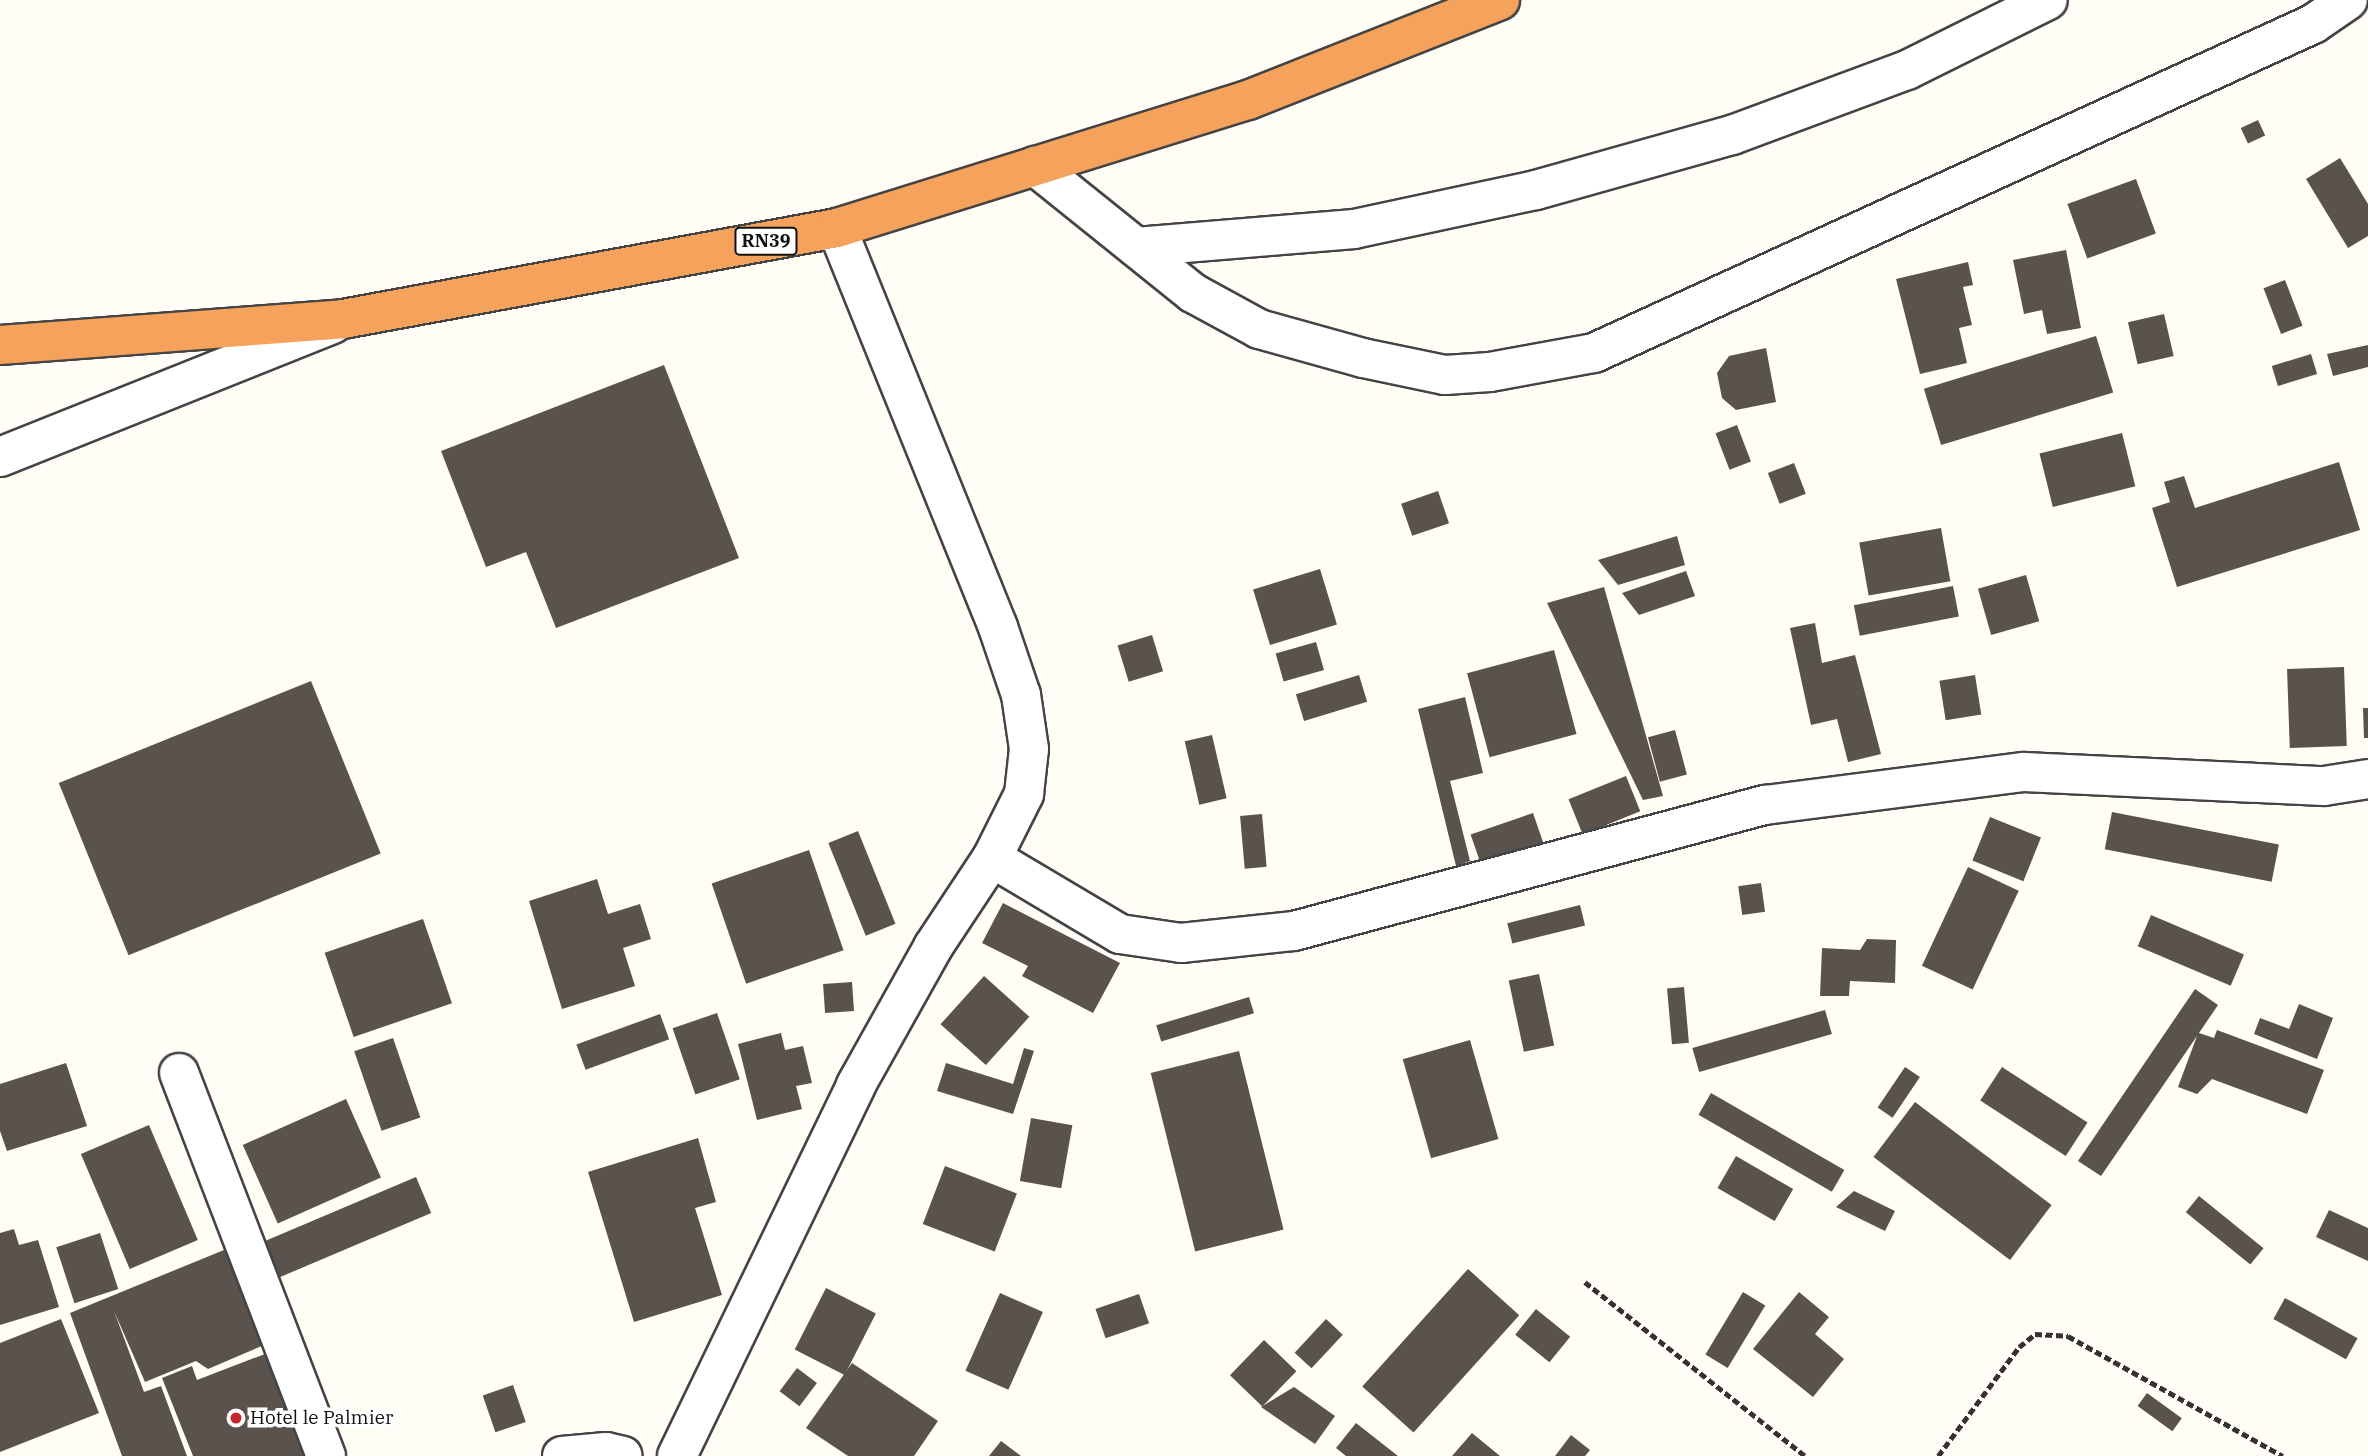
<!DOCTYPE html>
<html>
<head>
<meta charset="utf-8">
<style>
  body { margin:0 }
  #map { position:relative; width:2368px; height:1456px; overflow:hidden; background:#fffdf5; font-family:"IBM Plex Serif",serif }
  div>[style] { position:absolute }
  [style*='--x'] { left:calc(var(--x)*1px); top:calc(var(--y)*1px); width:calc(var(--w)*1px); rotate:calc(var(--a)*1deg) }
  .building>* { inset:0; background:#5a524d; transform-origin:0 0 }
  .path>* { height:4.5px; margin-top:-2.25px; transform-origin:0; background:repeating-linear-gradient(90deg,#333 0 7px,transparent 0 10.5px) }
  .roads { filter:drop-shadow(2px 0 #444) drop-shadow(-2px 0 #444) drop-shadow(0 2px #444) drop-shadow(0 -2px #444) }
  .minor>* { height:38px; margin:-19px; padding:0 19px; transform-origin:19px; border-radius:19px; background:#fff }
  .highway>* { height:38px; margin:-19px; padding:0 19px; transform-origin:19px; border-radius:19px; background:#f5a25d }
  .dots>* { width:19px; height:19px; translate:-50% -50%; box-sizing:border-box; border:4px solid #fff; border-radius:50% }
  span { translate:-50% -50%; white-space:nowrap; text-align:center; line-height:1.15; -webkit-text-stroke:7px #fff; paint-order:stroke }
  .shield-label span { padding:2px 5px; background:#fff; border:2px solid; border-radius:5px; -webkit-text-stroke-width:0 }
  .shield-label { font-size:18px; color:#111; font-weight:700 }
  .poi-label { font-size:19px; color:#111 }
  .left { translate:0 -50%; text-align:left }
</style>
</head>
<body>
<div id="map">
  <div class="building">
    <i style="left:2258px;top:120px;width:17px;height:19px;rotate:65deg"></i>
    <i style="clip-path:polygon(2340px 158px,2368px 204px,2368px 236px,2348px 248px,2306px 179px)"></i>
    <i style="left:2136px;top:179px;width:58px;height:73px;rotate:70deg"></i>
    <i style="clip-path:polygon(2066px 250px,2081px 328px,2047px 334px,2042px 310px,2024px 314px,2013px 260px)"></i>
    <i style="clip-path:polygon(1968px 262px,1973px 285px,1963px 287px,1972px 325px,1959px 328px,1967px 363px,1920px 374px,1896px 279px)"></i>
    <i style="left:2285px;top:280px;width:49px;height:23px;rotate:69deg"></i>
    <i style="left:2164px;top:314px;width:43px;height:37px;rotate:77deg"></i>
    <i style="left:2096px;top:336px;width:59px;height:180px;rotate:73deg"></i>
    <i style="clip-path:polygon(2368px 345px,2368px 367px,2333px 376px,2327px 354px)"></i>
    <i style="clip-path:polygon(1766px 348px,1776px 402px,1736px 410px,1722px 398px,1717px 373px,1729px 356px)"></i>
    <i style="left:2311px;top:354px;width:21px;height:41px;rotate:73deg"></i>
    <i style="clip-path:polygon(664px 365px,739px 558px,556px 628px,526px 552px,486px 567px,441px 451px)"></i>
    <i style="left:1737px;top:425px;width:39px;height:23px;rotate:69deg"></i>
    <i style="left:2122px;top:433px;width:55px;height:85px;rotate:76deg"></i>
    <i style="clip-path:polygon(2339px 462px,2360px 530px,2177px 587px,2152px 508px,2170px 502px,2164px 482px,2184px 476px,2195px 508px)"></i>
    <i style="left:1794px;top:463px;width:33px;height:28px;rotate:69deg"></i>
    <i style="left:1438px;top:491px;width:34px;height:39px;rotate:71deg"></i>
    <i style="left:1941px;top:528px;width:54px;height:83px;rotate:80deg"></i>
    <i style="clip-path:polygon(1677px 536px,1685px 565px,1618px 585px,1598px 560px)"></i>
    <i style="left:1320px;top:569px;width:58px;height:70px;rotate:73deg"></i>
    <i style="clip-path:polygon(1686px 571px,1695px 596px,1639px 615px,1622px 593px)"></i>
    <i style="left:2026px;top:575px;width:48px;height:50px;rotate:74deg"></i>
    <i style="left:1953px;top:586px;width:31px;height:101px;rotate:79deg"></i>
    <i style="clip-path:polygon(1604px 587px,1663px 796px,1643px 800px,1547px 603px)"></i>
    <i style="clip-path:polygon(1815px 623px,1822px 663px,1855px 655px,1881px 754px,1848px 762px,1837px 719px,1811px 725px,1790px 628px)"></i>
    <i style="left:1152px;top:635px;width:38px;height:36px;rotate:73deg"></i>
    <i style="left:1316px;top:642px;width:29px;height:42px;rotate:74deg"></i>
    <i style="left:1554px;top:650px;width:87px;height:90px;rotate:75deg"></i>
    <i style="left:2344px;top:667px;width:79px;height:57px;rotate:88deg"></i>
    <i style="left:1359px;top:675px;width:28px;height:66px;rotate:73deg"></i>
    <i style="left:1975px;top:675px;width:40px;height:36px;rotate:81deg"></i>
    <i style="left:311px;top:681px;width:186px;height:272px;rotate:68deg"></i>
    <i style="clip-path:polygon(1465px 697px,1483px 773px,1450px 781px,1470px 861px,1456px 866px,1418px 709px)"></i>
    <i style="clip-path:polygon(2363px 708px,2368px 708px,2368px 738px,2364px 738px)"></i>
    <i style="left:1675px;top:730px;width:46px;height:28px;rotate:75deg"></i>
    <i style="left:1212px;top:735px;width:65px;height:28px;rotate:77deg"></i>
    <i style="left:1626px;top:776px;width:38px;height:62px;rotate:68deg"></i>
    <i style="left:2112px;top:812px;width:170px;height:38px;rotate:11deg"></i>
    <i style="left:1533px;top:813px;width:31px;height:66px;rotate:71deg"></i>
    <i style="left:1262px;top:814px;width:53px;height:22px;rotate:85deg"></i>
    <i style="left:1990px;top:817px;width:55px;height:47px;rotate:22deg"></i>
    <i style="left:858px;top:831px;width:100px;height:32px;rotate:68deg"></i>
    <i style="left:809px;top:850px;width:106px;height:103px;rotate:71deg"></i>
    <i style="left:1968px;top:867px;width:56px;height:109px;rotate:25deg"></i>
    <i style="clip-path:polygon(597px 879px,608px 914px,640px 904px,651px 939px,623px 948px,635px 986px,562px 1009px,529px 901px)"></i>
    <i style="left:1761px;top:883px;width:29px;height:23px;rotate:82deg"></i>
    <i style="clip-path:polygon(1003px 903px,1120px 963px,1093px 1013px,1022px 976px,1028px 966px,982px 943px)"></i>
    <i style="left:1580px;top:905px;width:21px;height:75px;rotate:76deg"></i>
    <i style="left:2151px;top:915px;width:101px;height:34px;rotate:23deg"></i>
    <i style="left:423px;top:919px;width:89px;height:104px;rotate:71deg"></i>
    <i style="clip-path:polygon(1867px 939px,1896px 940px,1895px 983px,1850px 981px,1849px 996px,1820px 996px,1822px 948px,1860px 950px)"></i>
    <i style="left:1539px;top:974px;width:73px;height:31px;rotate:78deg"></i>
    <i style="left:984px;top:976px;width:61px;height:65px;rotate:42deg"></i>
    <i style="left:852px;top:982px;width:29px;height:29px;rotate:86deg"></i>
    <i style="left:1684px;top:987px;width:56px;height:17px;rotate:85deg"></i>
    <i style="clip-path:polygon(2195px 989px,2218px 1005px,2199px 1033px,2214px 1038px,2217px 1030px,2324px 1070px,2307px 1114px,2212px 1079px,2197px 1094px,2178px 1087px,2197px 1036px,2101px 1176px,2078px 1161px)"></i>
    <i style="left:1249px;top:997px;width:17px;height:97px;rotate:73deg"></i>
    <i style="clip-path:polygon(2299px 1004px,2333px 1018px,2317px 1059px,2254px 1034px,2260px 1018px,2289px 1029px)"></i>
    <i style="left:1825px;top:1010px;width:25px;height:138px;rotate:74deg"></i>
    <i style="left:717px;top:1013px;width:70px;height:47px;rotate:71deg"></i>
    <i style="left:660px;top:1014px;width:27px;height:89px;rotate:70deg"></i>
    <i style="clip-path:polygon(781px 1033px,785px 1050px,803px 1046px,812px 1083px,796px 1086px,802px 1109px,757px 1120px,738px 1044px)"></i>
    <i style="left:393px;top:1038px;width:84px;height:41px;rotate:71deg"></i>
    <i style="left:1470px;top:1040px;width:103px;height:70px;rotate:74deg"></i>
    <i style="clip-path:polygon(1024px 1048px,1034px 1051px,1013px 1114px,937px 1091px,946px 1063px,1013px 1084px)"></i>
    <i style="left:1239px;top:1051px;width:184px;height:91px;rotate:76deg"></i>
    <i style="clip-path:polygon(66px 1063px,87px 1126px,7px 1151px,0 1131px,0 1084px)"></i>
    <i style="left:1905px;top:1067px;width:18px;height:49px;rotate:34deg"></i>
    <i style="left:2002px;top:1067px;width:102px;height:40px;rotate:33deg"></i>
    <i style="left:1711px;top:1093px;width:154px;height:25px;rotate:30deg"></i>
    <i style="left:346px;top:1099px;width:86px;height:113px;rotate:66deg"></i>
    <i style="left:1915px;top:1102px;width:171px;height:69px;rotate:37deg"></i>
    <i style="left:1031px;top:1118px;width:42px;height:64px;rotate:10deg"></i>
    <i style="left:149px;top:1125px;width:125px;height:74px;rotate:67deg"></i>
    <i style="clip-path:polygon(698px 1138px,716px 1202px,695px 1208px,722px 1295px,634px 1322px,588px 1172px)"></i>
    <i style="left:1736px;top:1156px;width:66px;height:37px;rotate:30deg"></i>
    <i style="left:945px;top:1166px;width:77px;height:62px;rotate:21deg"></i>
    <i style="left:416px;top:1177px;width:39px;height:171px;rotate:67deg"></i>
    <i style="clip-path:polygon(1854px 1191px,1895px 1211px,1885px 1231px,1836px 1207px)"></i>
    <i style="left:2199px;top:1196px;width:83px;height:21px;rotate:39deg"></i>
    <i style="clip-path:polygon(2329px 1210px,2368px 1228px,2368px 1261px,2316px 1237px)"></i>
    <i style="clip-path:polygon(14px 1229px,19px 1245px,38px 1240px,59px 1307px,0 1325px,0 1233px)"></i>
    <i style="left:100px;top:1233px;width:59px;height:46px;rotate:72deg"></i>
    <i style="clip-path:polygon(224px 1250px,264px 1345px,208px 1369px,196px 1361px,145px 1382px,114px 1311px,144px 1392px,161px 1386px,187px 1456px,122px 1456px,70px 1313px)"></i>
    <i style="left:1468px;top:1269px;width:69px;height:158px;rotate:42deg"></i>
    <i style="left:826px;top:1288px;width:56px;height:69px;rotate:27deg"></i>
    <i style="left:1743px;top:1292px;width:26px;height:73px;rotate:31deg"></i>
    <i style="clip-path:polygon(1799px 1292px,1829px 1317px,1815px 1334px,1844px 1359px,1813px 1397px,1753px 1349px)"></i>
    <i style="left:1000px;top:1293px;width:47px;height:85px;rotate:24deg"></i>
    <i style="left:1139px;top:1294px;width:31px;height:46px;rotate:71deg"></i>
    <i style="left:2285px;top:1298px;width:83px;height:24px;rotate:29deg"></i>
    <i style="left:1536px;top:1309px;width:44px;height:33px;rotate:39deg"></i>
    <i style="clip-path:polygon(61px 1319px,99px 1413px,0 1452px,0 1343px)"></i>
    <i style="left:1326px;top:1319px;width:23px;height:46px;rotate:43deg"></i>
    <i style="left:1264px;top:1340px;width:45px;height:49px;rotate:44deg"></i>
    <i style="clip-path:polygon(270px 1352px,309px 1456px,193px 1456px,162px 1378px,192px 1366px,197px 1380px)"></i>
    <i style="clip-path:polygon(852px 1363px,938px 1421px,914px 1456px,848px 1456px,806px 1428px)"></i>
    <i style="left:797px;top:1368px;width:25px;height:29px;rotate:37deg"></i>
    <i style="left:513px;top:1385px;width:39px;height:32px;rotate:71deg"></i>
    <i style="clip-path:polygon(1294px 1387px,1335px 1416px,1315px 1444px,1261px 1407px)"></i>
    <i style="left:2147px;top:1393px;width:43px;height:16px;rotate:36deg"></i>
    <i style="clip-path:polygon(1356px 1423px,1398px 1456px,1346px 1456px,1336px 1448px)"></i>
    <i style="clip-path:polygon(1472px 1433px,1500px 1456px,1452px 1456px)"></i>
    <i style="clip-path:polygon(1571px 1435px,1590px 1450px,1585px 1456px,1555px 1456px)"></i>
    <i style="clip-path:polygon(1001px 1441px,1021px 1456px,989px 1456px)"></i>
  </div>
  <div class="path">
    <i style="--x:1585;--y:1282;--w:280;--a:38.3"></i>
    <i style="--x:1938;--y:1456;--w:136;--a:-53.4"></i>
    <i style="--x:2019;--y:1347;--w:21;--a:-39"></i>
    <i style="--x:2035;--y:1334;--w:33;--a:3"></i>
    <i style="--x:2068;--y:1336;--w:246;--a:29.2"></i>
  </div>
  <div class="roads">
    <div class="minor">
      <i style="--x:1035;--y:166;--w:203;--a:38.8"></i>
      <i style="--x:1193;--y:293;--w:75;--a:28.6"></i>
      <i style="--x:1259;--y:329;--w:108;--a:15.6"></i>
      <i style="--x:1363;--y:358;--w:84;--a:11.7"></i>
      <i style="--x:1445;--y:375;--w:45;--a:-3.8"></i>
      <i style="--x:1490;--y:372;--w:106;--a:-10.4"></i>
      <i style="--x:1594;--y:353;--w:791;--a:-24.59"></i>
      <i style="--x:2313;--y:24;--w:42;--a:-34.4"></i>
      <i style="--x:1136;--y:247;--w:219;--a:-4.7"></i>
      <i style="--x:1354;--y:229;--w:186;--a:-12.1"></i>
      <i style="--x:1536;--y:190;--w:204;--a:-15.7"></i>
      <i style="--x:1732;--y:135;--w:187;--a:-20.4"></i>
      <i style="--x:1907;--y:70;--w:157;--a:-26.4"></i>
      <i style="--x:0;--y:457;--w:358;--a:-21.8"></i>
      <i style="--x:992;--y:858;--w:149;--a:30.7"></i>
      <i style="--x:1120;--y:934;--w:62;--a:8.4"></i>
      <i style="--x:1181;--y:943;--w:114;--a:-6.1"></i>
      <i style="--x:1294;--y:931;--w:488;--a:-15"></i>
      <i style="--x:1765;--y:805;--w:261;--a:-7.3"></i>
      <i style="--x:2024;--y:772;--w:300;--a:2.7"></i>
      <i style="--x:2324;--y:786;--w:45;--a:-9"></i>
      <i style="--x:179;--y:1073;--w:410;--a:69"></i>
      <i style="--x:562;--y:1456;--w:44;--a:-5.2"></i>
      <i style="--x:606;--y:1452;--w:17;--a:13"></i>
      <i style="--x:677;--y:1456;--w:412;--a:-64.2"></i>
      <i style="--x:856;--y:1085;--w:158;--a:-60.8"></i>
      <i style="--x:933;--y:947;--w:107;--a:-56.5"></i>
      <i style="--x:992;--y:858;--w:72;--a:-63.4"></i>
      <i style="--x:1024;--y:794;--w:45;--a:-83.7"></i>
      <i style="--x:1029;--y:749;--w:55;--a:-98.4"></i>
      <i style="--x:1021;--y:695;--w:72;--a:-108.7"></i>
      <i style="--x:998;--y:627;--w:430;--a:-112"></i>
    </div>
    <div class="highway">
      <i style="--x:0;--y:345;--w:344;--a:-4.3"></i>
      <i style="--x:343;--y:319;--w:502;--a:-10.44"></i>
      <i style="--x:837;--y:228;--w:430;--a:-17.3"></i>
      <i style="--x:1248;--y:100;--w:271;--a:-21.6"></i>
    </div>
  </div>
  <div class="dots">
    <i style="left:236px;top:1418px;background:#c4262e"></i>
  </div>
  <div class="shield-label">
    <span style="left:766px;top:241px">RN39</span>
  </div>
  <div class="poi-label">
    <span class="left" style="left:250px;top:1418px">Hotel le Palmier</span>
  </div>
</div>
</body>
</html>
